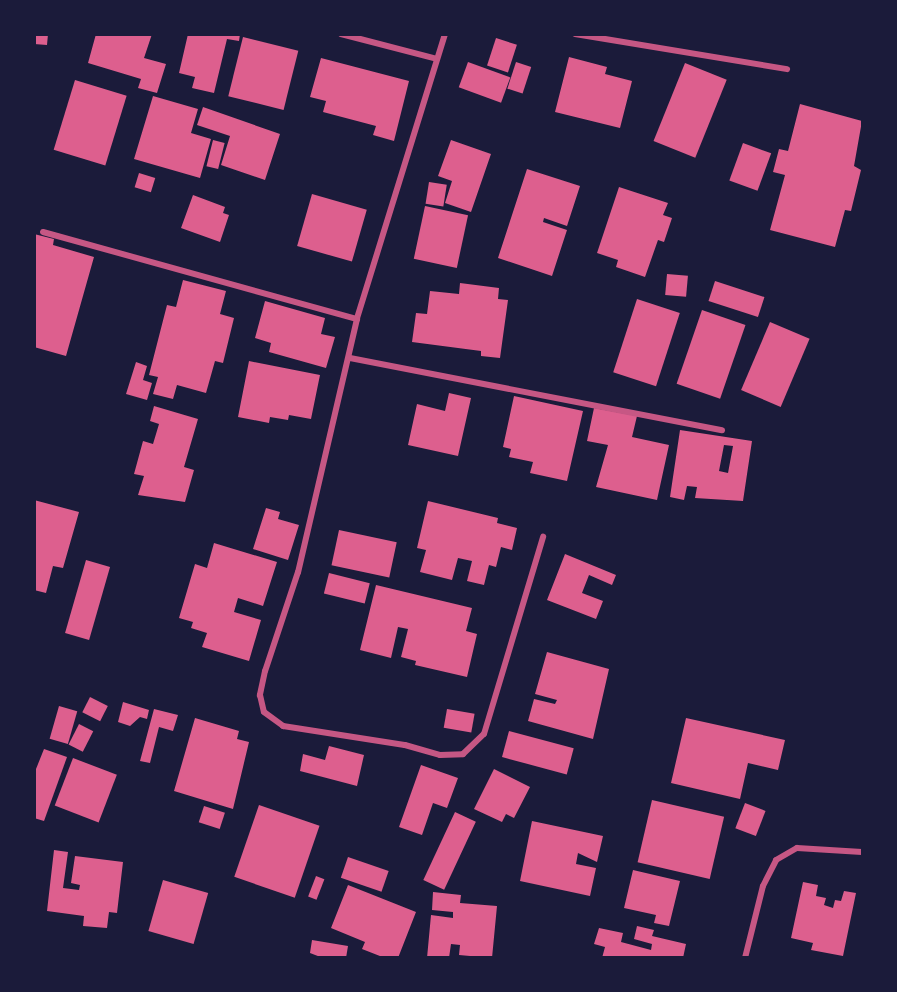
<!DOCTYPE html>
<html>
<head>
<meta charset="utf-8">
<style>
  body { margin:0 }
  #map { position:relative; width:897px; height:992px; overflow:hidden; background:#1b1b3a; font-family:Mulish,sans-serif }
  div>[style] { position:absolute }
  [style*='--x'] { left:calc(var(--x)*1px); top:calc(var(--y)*1px); width:calc(var(--w)*1px); rotate:calc(var(--a)*1deg) }
  .building>* { inset:0; background:#dd5f8e; transform-origin:0 0 }
  .minor>* { height:6px; margin:-3px; padding:0 3px; transform-origin:3px; border-radius:3px; background:#c65784 }
  span { translate:-50% -50%; white-space:nowrap; text-align:center; line-height:1.15; -webkit-text-stroke:4.5px #1b1b3a; paint-order:stroke }
  .frame { position:absolute; inset:0; border:36px solid #1b1b3a; pointer-events:none }
</style>
</head>
<body>
<div id="map">
  <div class="building">
    <i style="clip-path:polygon(34px 34px,48px 34px,47px 45px,34px 44px)"></i>
    <i style="clip-path:polygon(96px 34px,152px 34px,144px 58px,166px 64px,157px 93px,138px 88px,141px 79px,88px 63px)"></i>
    <i style="clip-path:polygon(188px 34px,240px 34px,239px 41px,227px 39px,214px 93px,192px 88px,195px 77px,179px 73px)"></i>
    <i style="left:243px;top:37px;width:57px;height:61px;rotate:14deg"></i>
    <i style="left:496px;top:38px;width:22px;height:29px;rotate:18deg"></i>
    <i style="clip-path:polygon(569px 57px,607px 67px,605px 74px,632px 81px,620px 128px,555px 112px)"></i>
    <i style="clip-path:polygon(321px 58px,409px 81px,394px 141px,373px 135px,376px 126px,323px 112px,326px 101px,310px 97px)"></i>
    <i style="left:468px;top:62px;width:45px;height:27px;rotate:20deg"></i>
    <i style="left:516px;top:62px;width:16px;height:28px;rotate:18deg"></i>
    <i style="left:685px;top:63px;width:45px;height:84px;rotate:22deg"></i>
    <i style="left:75px;top:80px;width:54px;height:73px;rotate:17deg"></i>
    <i style="clip-path:polygon(153px 96px,198px 109px,191px 133px,211px 139px,200px 178px,134px 159px)"></i>
    <i style="clip-path:polygon(800px 104px,862px 121px,854px 166px,861px 170px,851px 211px,845px 210px,835px 247px,770px 230px,785px 175px,773px 172px,779px 149px,788px 151px)"></i>
    <i style="clip-path:polygon(203px 107px,280px 134px,265px 180px,221px 165px,230px 136px,197px 125px)"></i>
    <i style="left:213px;top:140px;width:12px;height:27px;rotate:14deg"></i>
    <i style="clip-path:polygon(451px 140px,491px 154px,471px 212px,445px 203px,452px 181px,438px 176px)"></i>
    <i style="left:743px;top:143px;width:30px;height:40px;rotate:20deg"></i>
    <i style="clip-path:polygon(527px 169px,580px 186px,567px 226px,544px 218px,543px 222px,567px 230px,552px 276px,498px 258px)"></i>
    <i style="left:139px;top:173px;width:17px;height:15px;rotate:17deg"></i>
    <i style="left:429px;top:182px;width:18px;height:22px;rotate:9deg"></i>
    <i style="clip-path:polygon(619px 187px,668px 203px,663px 215px,672px 218px,664px 242px,658px 240px,645px 277px,616px 267px,618px 260px,597px 253px)"></i>
    <i style="left:312px;top:194px;width:57px;height:54px;rotate:16deg"></i>
    <i style="clip-path:polygon(193px 195px,225px 207px,223px 213px,229px 215px,220px 242px,181px 228px)"></i>
    <i style="left:425px;top:206px;width:44px;height:54px;rotate:12deg"></i>
    <i style="clip-path:polygon(34px 234px,54px 239px,53px 245px,94px 257px,66px 356px,34px 347px)"></i>
    <i style="left:667px;top:274px;width:21px;height:21px;rotate:5deg"></i>
    <i style="clip-path:polygon(183px 280px,226px 291px,220px 314px,234px 318px,223px 363px,215px 361px,206px 393px,177px 385px,173px 399px,153px 394px,158px 377px,149px 375px,167px 305px,176px 307px)"></i>
    <i style="left:715px;top:281px;width:52px;height:21px;rotate:18deg"></i>
    <i style="clip-path:polygon(460px 283px,499px 288px,498px 299px,508px 300px,500px 358px,481px 356px,481px 351px,412px 342px,416px 313px,427px 314px,430px 291px,459px 294px)"></i>
    <i style="left:637px;top:299px;width:45px;height:77px;rotate:18deg"></i>
    <i style="clip-path:polygon(265px 301px,325px 318px,321px 334px,335px 337px,326px 368px,269px 352px,271px 343px,255px 338px)"></i>
    <i style="left:702px;top:310px;width:46px;height:78px;rotate:19deg"></i>
    <i style="left:770px;top:322px;width:43px;height:74px;rotate:23deg"></i>
    <i style="clip-path:polygon(249px 361px,320px 375px,311px 419px,289px 415px,288px 420px,270px 417px,269px 423px,238px 417px)"></i>
    <i style="clip-path:polygon(136px 362px,147px 366px,143px 380px,152px 383px,147px 400px,126px 394px)"></i>
    <i style="clip-path:polygon(449px 393px,471px 398px,458px 456px,408px 445px,417px 404px,445px 411px)"></i>
    <i style="clip-path:polygon(514px 396px,583px 411px,567px 481px,530px 473px,533px 462px,509px 457px,511px 449px,503px 447px)"></i>
    <i style="clip-path:polygon(154px 406px,198px 419px,184px 467px,194px 470px,185px 502px,138px 495px,144px 476px,134px 474px,143px 441px,153px 444px,159px 424px,150px 421px)"></i>
    <i style="clip-path:polygon(594px 408px,637px 416px,632px 437px,669px 445px,657px 500px,596px 487px,608px 445px,587px 441px)"></i>
    <i style="clip-path:polygon(evenodd,680px 430px,752px 441px,743px 501px,695px 498px,697px 487px,687px 486px,684px 500px,670px 497px,680px 430px,724px 445px,733px 446px,728px 473px,719px 471px,724px 445px)"></i>
    <i style="clip-path:polygon(34px 500px,79px 512px,63px 568px,53px 566px,46px 593px,34px 590px)"></i>
    <i style="clip-path:polygon(428px 501px,498px 518px,497px 523px,517px 528px,512px 550px,501px 547px,496px 567px,489px 565px,484px 585px,467px 581px,472px 561px,458px 558px,452px 580px,420px 572px,426px 550px,417px 548px)"></i>
    <i style="clip-path:polygon(266px 508px,280px 512px,278px 519px,299px 525px,288px 560px,253px 549px)"></i>
    <i style="left:339px;top:530px;width:59px;height:36px;rotate:12deg"></i>
    <i style="clip-path:polygon(214px 543px,277px 562px,263px 606px,238px 598px,234px 612px,261px 620px,249px 661px,202px 647px,207px 633px,191px 628px,193px 622px,179px 618px,195px 564px,207px 568px)"></i>
    <i style="clip-path:polygon(565px 554px,616px 575px,612px 585px,589px 575px,582px 593px,603px 601px,596px 619px,547px 600px)"></i>
    <i style="left:86px;top:560px;width:25px;height:76px;rotate:16deg"></i>
    <i style="left:329px;top:573px;width:42px;height:21px;rotate:14deg"></i>
    <i style="clip-path:polygon(376px 585px,472px 608px,466px 631px,477px 634px,467px 677px,415px 665px,416px 661px,401px 657px,408px 629px,398px 627px,391px 658px,360px 650px)"></i>
    <i style="clip-path:polygon(547px 652px,609px 669px,593px 739px,528px 721px,534px 699px,555px 704px,557px 700px,535px 694px)"></i>
    <i style="left:90px;top:697px;width:20px;height:17px;rotate:27deg"></i>
    <i style="clip-path:polygon(123px 702px,149px 710px,147px 719px,140px 717px,130px 726px,118px 722px)"></i>
    <i style="left:59px;top:706px;width:19px;height:34px;rotate:16deg"></i>
    <i style="clip-path:polygon(154px 709px,178px 715px,173px 731px,159px 727px,150px 763px,140px 761px)"></i>
    <i style="left:447px;top:709px;width:28px;height:19px;rotate:10deg"></i>
    <i style="clip-path:polygon(195px 718px,239px 731px,237px 739px,249px 742px,233px 809px,174px 791px)"></i>
    <i style="clip-path:polygon(686px 718px,785px 740px,778px 770px,748px 763px,740px 799px,671px 783px)"></i>
    <i style="left:79px;top:724px;width:16px;height:23px;rotate:27deg"></i>
    <i style="left:509px;top:731px;width:67px;height:27px;rotate:15deg"></i>
    <i style="clip-path:polygon(329px 746px,364px 755px,357px 786px,300px 771px,303px 754px,325px 760px)"></i>
    <i style="clip-path:polygon(44px 749px,67px 757px,44px 821px,34px 818px,34px 774px)"></i>
    <i style="left:73px;top:758px;width:47px;height:51px;rotate:21deg"></i>
    <i style="clip-path:polygon(421px 765px,458px 778px,447px 808px,433px 803px,422px 835px,399px 827px)"></i>
    <i style="clip-path:polygon(494px 769px,530px 787px,514px 818px,506px 814px,502px 822px,474px 809px)"></i>
    <i style="left:652px;top:800px;width:74px;height:64px;rotate:13deg"></i>
    <i style="left:745px;top:803px;width:22px;height:27px;rotate:21deg"></i>
    <i style="left:259px;top:805px;width:64px;height:76px;rotate:19deg"></i>
    <i style="left:204px;top:806px;width:22px;height:17px;rotate:18deg"></i>
    <i style="left:455px;top:812px;width:23px;height:75px;rotate:25deg"></i>
    <i style="clip-path:polygon(532px 821px,603px 836px,597px 862px,578px 853px,576px 864px,596px 868px,590px 896px,520px 881px)"></i>
    <i style="clip-path:polygon(54px 850px,68px 852px,63px 888px,79px 890px,80px 885px,71px 883px,75px 856px,123px 862px,117px 913px,109px 912px,107px 928px,83px 926px,84px 916px,47px 911px)"></i>
    <i style="left:348px;top:857px;width:43px;height:22px;rotate:19deg"></i>
    <i style="clip-path:polygon(633px 870px,680px 881px,669px 926px,654px 923px,656px 915px,624px 908px)"></i>
    <i style="left:316px;top:876px;width:9px;height:22px;rotate:21deg"></i>
    <i style="left:163px;top:880px;width:47px;height:53px;rotate:16deg"></i>
    <i style="clip-path:polygon(803px 882px,818px 885px,816px 896px,826px 898px,824px 905px,833px 908px,835px 900px,841px 901px,844px 891px,856px 893px,843px 956px,811px 950px,813px 943px,791px 938px)"></i>
    <i style="clip-path:polygon(348px 885px,416px 912px,398px 958px,385px 958px,362px 949px,365px 942px,331px 928px)"></i>
    <i style="clip-path:polygon(433px 892px,461px 895px,460px 903px,497px 906px,492px 958px,459px 955px,460px 945px,451px 944px,449px 958px,427px 958px,431px 915px,453px 918px,453px 912px,432px 910px)"></i>
    <i style="clip-path:polygon(637px 926px,654px 930px,652px 936px,686px 944px,683px 958px,602px 958px,605px 947px,594px 944px,599px 928px,623px 933px,621px 942px,651px 950px,652px 944px,634px 939px)"></i>
    <i style="clip-path:polygon(312px 940px,348px 946px,346px 958px,323px 958px,310px 953px)"></i>
  </div>
  <div class="minor">
    <i style="--x:341;--y:34;--w:99;--a:14.6"></i>
    <i style="--x:445;--y:34;--w:298;--a:107.2"></i>
    <i style="--x:357;--y:319;--w:260;--a:103.1"></i>
    <i style="--x:298;--y:572;--w:104;--a:108.4"></i>
    <i style="--x:265;--y:671;--w:25;--a:102"></i>
    <i style="--x:260;--y:695;--w:17;--a:77"></i>
    <i style="--x:264;--y:712;--w:24;--a:36"></i>
    <i style="--x:283;--y:726;--w:123;--a:8.9"></i>
    <i style="--x:405;--y:745;--w:36;--a:16"></i>
    <i style="--x:440;--y:755;--w:23;--a:-2"></i>
    <i style="--x:463;--y:754;--w:29;--a:-44"></i>
    <i style="--x:484;--y:734;--w:206;--a:-73.3"></i>
    <i style="--x:575;--y:34;--w:215;--a:9.4"></i>
    <i style="--x:43;--y:232;--w:326;--a:15.5"></i>
    <i style="--x:350;--y:358;--w:379;--a:11"></i>
    <i style="--x:745;--y:958;--w:74;--a:-76"></i>
    <i style="--x:763;--y:886;--w:29;--a:-63"></i>
    <i style="--x:776;--y:860;--w:24;--a:-30"></i>
    <i style="--x:797;--y:848;--w:65;--a:3.5"></i>
  </div>
  <div class="frame"></div>
</div>
</body>
</html>
